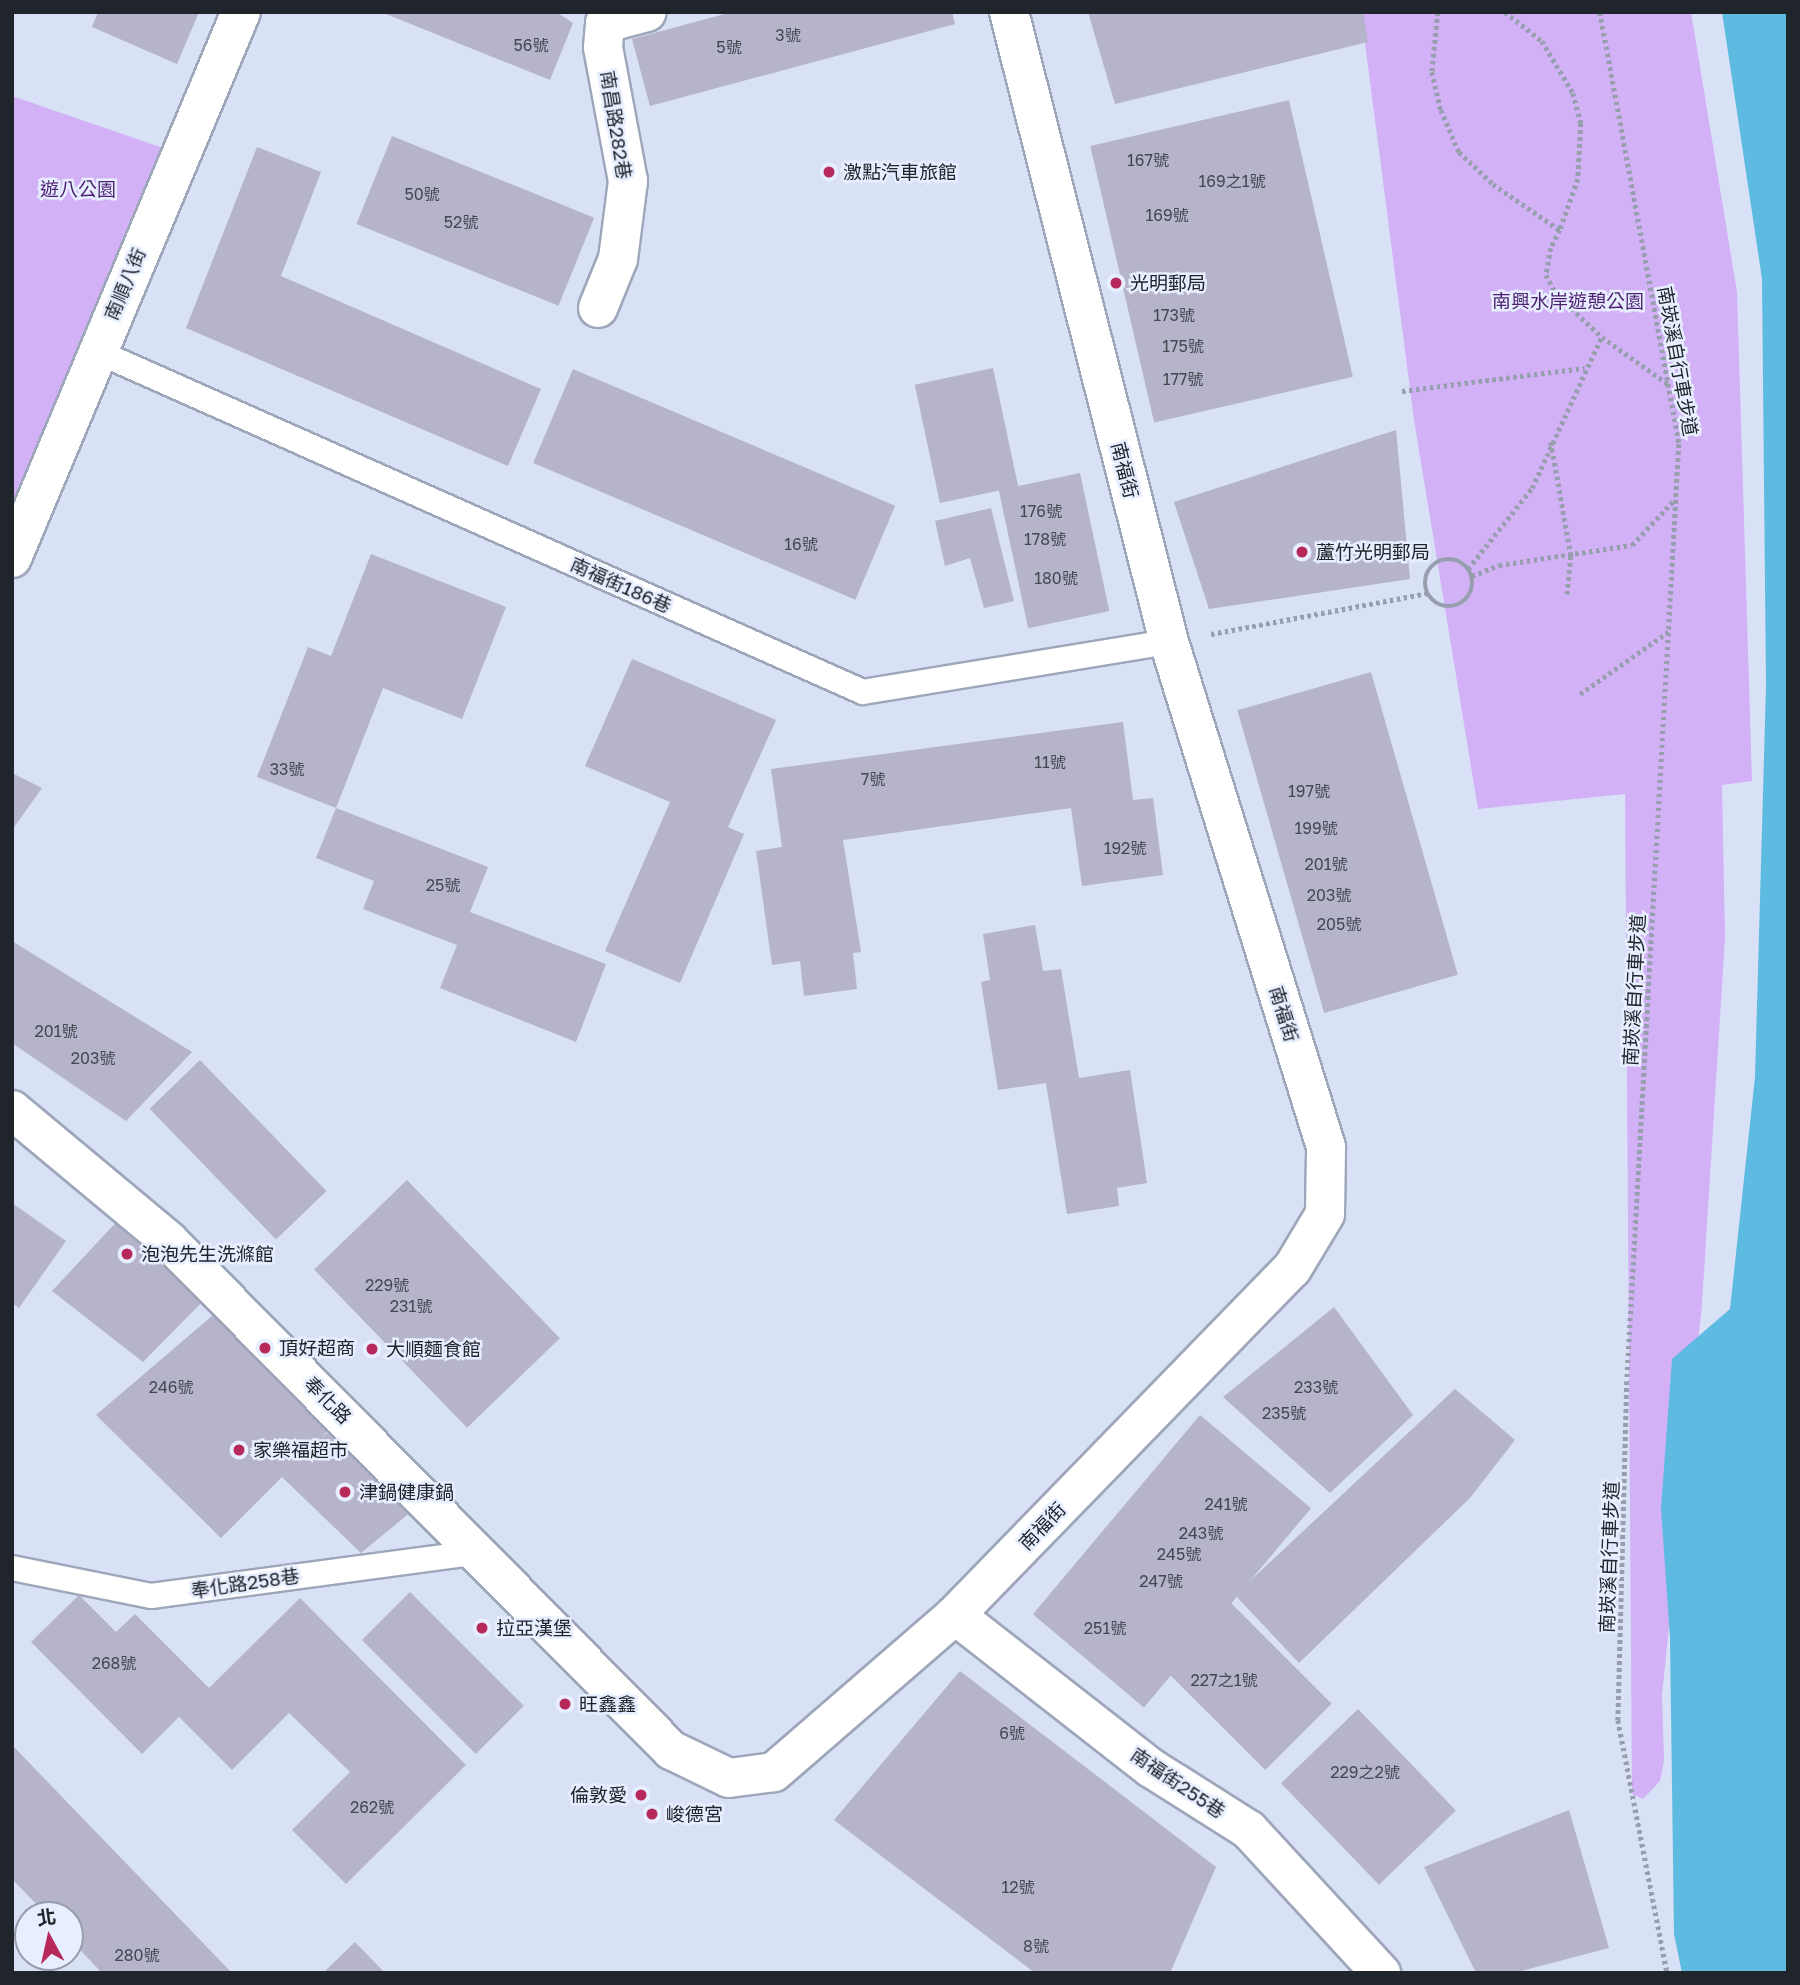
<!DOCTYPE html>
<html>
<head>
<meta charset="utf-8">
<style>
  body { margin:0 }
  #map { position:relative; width:1800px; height:1985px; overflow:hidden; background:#d8e1f6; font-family:"Golos Text","Noto Sans TC",sans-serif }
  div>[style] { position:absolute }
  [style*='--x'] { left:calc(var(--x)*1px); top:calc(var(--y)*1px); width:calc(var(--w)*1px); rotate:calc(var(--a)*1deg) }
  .green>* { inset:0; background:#d2b1f6 }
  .water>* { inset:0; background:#5dbae1 }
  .building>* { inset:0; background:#b5b4ca; transform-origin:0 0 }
  .path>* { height:4.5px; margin-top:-2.25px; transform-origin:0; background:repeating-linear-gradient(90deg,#979faf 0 3.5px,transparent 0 7px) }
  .path>.ring { margin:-2.25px; padding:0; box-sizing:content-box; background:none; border:4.5px solid #979faf; border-radius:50% }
  .roads { filter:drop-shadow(2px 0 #9ea6ba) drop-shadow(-2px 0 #9ea6ba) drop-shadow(0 2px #9ea6ba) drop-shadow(0 -2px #9ea6ba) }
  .service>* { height:24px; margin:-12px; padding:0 12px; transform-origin:12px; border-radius:12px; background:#fff }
  .minor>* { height:38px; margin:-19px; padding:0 19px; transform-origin:19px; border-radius:19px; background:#fff }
  .dots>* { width:19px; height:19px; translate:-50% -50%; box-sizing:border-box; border:4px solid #e7eeff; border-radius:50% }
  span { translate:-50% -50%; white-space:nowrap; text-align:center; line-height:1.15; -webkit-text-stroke:5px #e7eeff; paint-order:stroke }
  .number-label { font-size:16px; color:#454853 }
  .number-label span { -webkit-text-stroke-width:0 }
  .street-label { font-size:19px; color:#20242b }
  .poi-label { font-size:19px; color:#20242b }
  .left { translate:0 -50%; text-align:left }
  .right { translate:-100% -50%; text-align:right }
  .park-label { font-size:19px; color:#4d1f70 }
  .frame { position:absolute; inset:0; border:14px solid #20242b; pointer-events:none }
  .north { position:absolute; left:14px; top:1901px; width:70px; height:70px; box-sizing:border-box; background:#e7eeff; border:2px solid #979daa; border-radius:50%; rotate:352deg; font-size:19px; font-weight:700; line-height:28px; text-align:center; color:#20242b }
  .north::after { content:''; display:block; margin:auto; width:24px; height:32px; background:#b7295a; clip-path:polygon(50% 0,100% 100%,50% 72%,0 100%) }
</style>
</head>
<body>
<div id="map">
  <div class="green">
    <i style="clip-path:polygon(1361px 12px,1691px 12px,1737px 292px,1752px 781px,1722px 785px,1725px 938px,1702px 1304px,1662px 1695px,1664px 1761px,1660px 1781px,1643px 1799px,1632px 1794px,1625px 794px,1478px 809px,1414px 420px)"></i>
    <i style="clip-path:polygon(12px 96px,166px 149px,18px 501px,12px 499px)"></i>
  </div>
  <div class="water">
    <i style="clip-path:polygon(1722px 12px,1788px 12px,1788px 1973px,1682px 1973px,1674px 1934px,1670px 1638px,1661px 1508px,1672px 1359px,1730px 1309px,1755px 1077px,1766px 686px,1762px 279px)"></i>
  </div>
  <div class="building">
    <i style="clip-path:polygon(98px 12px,199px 12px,177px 64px,92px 27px)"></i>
    <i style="clip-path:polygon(381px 12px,556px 12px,573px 23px,550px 80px)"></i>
    <i style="clip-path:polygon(732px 12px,952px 12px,955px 24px,650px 106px,632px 39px)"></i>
    <i style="clip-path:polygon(1088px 12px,1363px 12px,1368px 42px,1115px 104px)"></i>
    <i style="left:1289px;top:100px;width:284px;height:204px;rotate:77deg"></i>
    <i style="left:392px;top:136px;width:218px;height:95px;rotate:22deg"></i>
    <i style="clip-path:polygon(257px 147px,321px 172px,281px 276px,541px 389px,508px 466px,186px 328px)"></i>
    <i style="left:993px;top:368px;width:121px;height:80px;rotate:78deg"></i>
    <i style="left:573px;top:369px;width:350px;height:102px;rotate:23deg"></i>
    <i style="clip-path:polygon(1396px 430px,1410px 579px,1209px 609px,1174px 502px)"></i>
    <i style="left:1080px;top:473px;width:141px;height:83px;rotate:78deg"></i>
    <i style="clip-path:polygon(991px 508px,1014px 601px,984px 608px,970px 558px,945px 566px,935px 521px)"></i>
    <i style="clip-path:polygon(371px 554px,506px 607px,462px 719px,383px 688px,336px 808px,488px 867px,470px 912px,606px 964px,576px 1042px,440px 988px,457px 945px,363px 909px,374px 881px,316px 858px,336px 808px,257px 777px,308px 647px,331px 656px)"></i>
    <i style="clip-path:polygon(632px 659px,776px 720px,728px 827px,744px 834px,680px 983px,605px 951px,670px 802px,585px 766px)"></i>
    <i style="left:1371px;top:672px;width:315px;height:139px;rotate:74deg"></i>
    <i style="clip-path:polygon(1123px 722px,1133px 800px,1153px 798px,1163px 875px,1082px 886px,1071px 808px,843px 840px,861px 952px,853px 953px,857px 989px,804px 996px,800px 961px,772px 965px,756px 851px,782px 847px,771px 769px)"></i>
    <i style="clip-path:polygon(12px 773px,42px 788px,12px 830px)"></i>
    <i style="clip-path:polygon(1035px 925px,1043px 971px,1061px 969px,1079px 1078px,1130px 1070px,1147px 1183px,1117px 1188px,1119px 1206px,1067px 1214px,1046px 1083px,998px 1090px,981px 982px,990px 980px,983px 934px)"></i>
    <i style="clip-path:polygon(12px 941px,192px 1052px,126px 1121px,12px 1043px)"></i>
    <i style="left:200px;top:1060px;width:182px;height:70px;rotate:46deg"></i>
    <i style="left:407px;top:1180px;width:220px;height:129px;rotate:46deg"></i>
    <i style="clip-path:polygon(12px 1203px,66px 1241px,19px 1308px,12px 1303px)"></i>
    <i style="clip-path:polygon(122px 1216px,212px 1292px,143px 1362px,52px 1291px)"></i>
    <i style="clip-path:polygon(1334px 1307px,1413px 1415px,1330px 1493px,1223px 1397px)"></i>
    <i style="clip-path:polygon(219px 1310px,334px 1424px,321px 1438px,327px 1433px,412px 1511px,361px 1553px,282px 1477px,221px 1538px,96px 1415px)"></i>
    <i style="clip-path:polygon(1455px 1389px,1515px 1440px,1470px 1498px,1299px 1663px,1235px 1595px)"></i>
    <i style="left:1200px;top:1415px;width:145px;height:260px;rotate:40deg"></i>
    <i style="left:410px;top:1592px;width:161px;height:68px;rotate:45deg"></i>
    <i style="clip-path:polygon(79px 1595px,116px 1632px,135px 1614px,209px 1688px,300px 1598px,466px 1765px,346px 1884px,292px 1830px,350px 1772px,289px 1713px,232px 1770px,179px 1717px,142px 1754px,31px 1642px)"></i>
    <i style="left:1227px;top:1599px;width:148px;height:94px;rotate:45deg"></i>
    <i style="clip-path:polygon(960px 1671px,1216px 1867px,1170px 1973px,1035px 1973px,834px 1820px)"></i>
    <i style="left:1358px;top:1709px;width:141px;height:107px;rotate:46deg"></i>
    <i style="clip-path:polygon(12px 1745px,232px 1973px,102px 1973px,70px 1939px,70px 1915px,47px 1915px,12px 1879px)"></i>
    <i style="clip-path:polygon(1569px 1810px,1609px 1948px,1514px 1973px,1476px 1973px,1424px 1867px)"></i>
    <i style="clip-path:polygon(355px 1942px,385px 1973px,323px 1973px)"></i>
  </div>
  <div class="path">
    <i style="--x:1438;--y:12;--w:60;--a:95.7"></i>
    <i style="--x:1432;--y:72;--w:39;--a:77"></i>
    <i style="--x:1441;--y:110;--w:46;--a:66.8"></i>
    <i style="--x:1459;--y:152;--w:47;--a:43.3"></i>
    <i style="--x:1493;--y:184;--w:81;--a:34.5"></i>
    <i style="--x:1560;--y:230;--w:20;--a:117"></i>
    <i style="--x:1551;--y:248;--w:27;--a:100"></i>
    <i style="--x:1546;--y:275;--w:21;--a:62"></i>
    <i style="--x:1556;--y:294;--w:63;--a:43.1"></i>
    <i style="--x:1602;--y:337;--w:81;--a:35.5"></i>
    <i style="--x:1505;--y:12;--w:47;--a:38.1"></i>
    <i style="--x:1542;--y:41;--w:61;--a:59.2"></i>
    <i style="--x:1573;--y:93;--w:31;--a:75"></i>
    <i style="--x:1581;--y:123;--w:56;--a:93.1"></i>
    <i style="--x:1578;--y:179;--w:54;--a:109.4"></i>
    <i style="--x:1600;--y:12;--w:439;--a:79.6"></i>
    <i style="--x:1679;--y:444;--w:938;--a:93.18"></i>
    <i style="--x:1627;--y:1381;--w:339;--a:91.5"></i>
    <i style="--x:1618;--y:1720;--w:258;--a:79"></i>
    <i style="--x:1402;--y:391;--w:184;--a:-7.2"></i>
    <i style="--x:1551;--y:442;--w:116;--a:80"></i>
    <i style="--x:1571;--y:556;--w:40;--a:95.7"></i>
    <i class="ring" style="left:1425px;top:559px;width:43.5px;height:43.5px"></i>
    <i style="--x:1468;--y:569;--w:103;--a:-51.7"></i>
    <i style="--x:1532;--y:488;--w:165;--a:-65.3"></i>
    <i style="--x:1472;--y:576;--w:29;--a:-22"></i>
    <i style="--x:1499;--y:565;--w:134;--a:-8.6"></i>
    <i style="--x:1632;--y:545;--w:63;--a:-46.9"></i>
    <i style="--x:1211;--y:634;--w:221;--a:-10.7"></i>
    <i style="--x:1580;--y:694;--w:108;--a:-35.2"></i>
  </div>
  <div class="roads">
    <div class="service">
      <i style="--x:96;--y:351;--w:839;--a:23.97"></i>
      <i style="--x:863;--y:692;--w:310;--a:-9.3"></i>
      <i style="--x:12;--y:1568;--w:142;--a:11.4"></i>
      <i style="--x:151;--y:1596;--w:331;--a:-7.6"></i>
    </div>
    <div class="minor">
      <i style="--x:598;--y:308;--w:53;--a:-67.8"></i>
      <i style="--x:618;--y:259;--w:79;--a:-82.7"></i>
      <i style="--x:628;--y:181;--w:136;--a:-100.6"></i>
      <i style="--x:603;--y:47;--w:24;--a:-85"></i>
      <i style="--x:605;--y:23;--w:43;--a:-14.7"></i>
      <i style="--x:12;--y:558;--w:592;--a:-67.25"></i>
      <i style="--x:12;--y:1110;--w:204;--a:39.8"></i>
      <i style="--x:169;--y:1241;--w:715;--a:45.4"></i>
      <i style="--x:671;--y:1750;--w:64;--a:25.8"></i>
      <i style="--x:729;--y:1778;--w:45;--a:-7.6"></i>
      <i style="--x:774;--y:1772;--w:240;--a:-40.9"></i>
      <i style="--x:955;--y:1615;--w:483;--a:-45.8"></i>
      <i style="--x:1292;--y:1269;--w:64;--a:-59"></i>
      <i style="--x:1325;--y:1214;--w:67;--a:-89.1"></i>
      <i style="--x:1326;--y:1147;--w:529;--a:-107.27"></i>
      <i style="--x:1169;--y:642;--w:650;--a:-104.25"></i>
      <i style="--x:955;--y:1615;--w:249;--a:38"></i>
      <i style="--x:1151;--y:1768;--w:116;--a:32.3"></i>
      <i style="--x:1249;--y:1830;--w:195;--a:47.3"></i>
    </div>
  </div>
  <div class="dots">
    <i style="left:829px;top:172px;background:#b7295a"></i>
    <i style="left:1116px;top:283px;background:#b7295a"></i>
    <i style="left:1302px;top:552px;background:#b7295a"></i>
    <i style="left:127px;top:1254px;background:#b7295a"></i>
    <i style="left:265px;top:1348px;background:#b7295a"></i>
    <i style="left:372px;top:1349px;background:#b7295a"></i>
    <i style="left:239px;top:1450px;background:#b7295a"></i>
    <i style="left:345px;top:1492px;background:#b7295a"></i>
    <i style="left:482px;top:1628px;background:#b7295a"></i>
    <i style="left:565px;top:1704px;background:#b7295a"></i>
    <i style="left:641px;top:1795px;background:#b7295a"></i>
    <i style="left:652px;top:1814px;background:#b7295a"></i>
  </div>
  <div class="number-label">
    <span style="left:788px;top:35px">3號</span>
    <span style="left:531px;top:45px">56號</span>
    <span style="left:729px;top:47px">5號</span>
    <span style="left:1148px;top:160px">167號</span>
    <span style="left:1232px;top:181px">169之1號</span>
    <span style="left:422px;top:194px">50號</span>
    <span style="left:1167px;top:215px">169號</span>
    <span style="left:461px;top:222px">52號</span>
    <span style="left:1174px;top:315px">173號</span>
    <span style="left:1183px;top:346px">175號</span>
    <span style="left:1183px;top:379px">177號</span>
    <span style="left:1041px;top:511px">176號</span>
    <span style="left:1045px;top:539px">178號</span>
    <span style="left:801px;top:544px">16號</span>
    <span style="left:1056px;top:578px">180號</span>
    <span style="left:1050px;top:762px">11號</span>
    <span style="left:287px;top:769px">33號</span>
    <span style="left:873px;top:779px">7號</span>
    <span style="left:1309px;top:791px">197號</span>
    <span style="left:1316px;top:828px">199號</span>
    <span style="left:1125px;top:848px">192號</span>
    <span style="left:1326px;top:864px">201號</span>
    <span style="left:443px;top:885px">25號</span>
    <span style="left:1329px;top:895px">203號</span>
    <span style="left:1339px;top:924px">205號</span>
    <span style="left:56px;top:1031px">201號</span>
    <span style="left:93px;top:1058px">203號</span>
    <span style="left:387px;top:1285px">229號</span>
    <span style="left:411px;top:1306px">231號</span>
    <span style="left:171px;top:1387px">246號</span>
    <span style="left:1316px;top:1387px">233號</span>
    <span style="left:1284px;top:1413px">235號</span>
    <span style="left:1226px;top:1504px">241號</span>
    <span style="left:1201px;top:1533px">243號</span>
    <span style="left:1179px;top:1554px">245號</span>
    <span style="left:1161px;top:1581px">247號</span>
    <span style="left:1105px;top:1628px">251號</span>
    <span style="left:114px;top:1663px">268號</span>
    <span style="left:1224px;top:1680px">227之1號</span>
    <span style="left:1012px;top:1733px">6號</span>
    <span style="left:1365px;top:1772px">229之2號</span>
    <span style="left:372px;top:1807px">262號</span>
    <span style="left:1018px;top:1887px">12號</span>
    <span style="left:1036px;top:1946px">8號</span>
    <span style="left:137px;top:1955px">280號</span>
  </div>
  <div class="street-label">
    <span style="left:616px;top:125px;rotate:81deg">南昌路282巷</span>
    <span style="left:125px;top:284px;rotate:-67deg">南順八街</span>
    <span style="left:1678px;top:361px;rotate:80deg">南崁溪自行車步道</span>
    <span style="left:1125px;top:470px;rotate:76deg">南福街</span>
    <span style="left:621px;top:585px;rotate:24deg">南福街186巷</span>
    <span style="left:1634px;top:990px;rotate:-87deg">南崁溪自行車步道</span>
    <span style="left:1284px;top:1014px;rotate:73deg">南福街</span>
    <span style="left:328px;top:1400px;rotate:45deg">奉化路</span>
    <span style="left:1042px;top:1526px;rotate:-46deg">南福街</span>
    <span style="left:1609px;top:1557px;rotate:-88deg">南崁溪自行車步道</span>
    <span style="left:245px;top:1583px;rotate:-8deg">奉化路258巷</span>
    <span style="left:1178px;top:1783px;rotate:34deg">南福街255巷</span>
  </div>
  <div class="poi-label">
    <span class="left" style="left:843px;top:172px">激點汽車旅館</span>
    <span class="left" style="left:1130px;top:283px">光明郵局</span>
    <span class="left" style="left:1316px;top:552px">蘆竹光明郵局</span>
    <span class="left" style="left:141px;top:1254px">泡泡先生洗滌館</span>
    <span class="left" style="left:279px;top:1348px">頂好超商</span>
    <span class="left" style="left:386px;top:1349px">大順麵食館</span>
    <span class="left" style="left:253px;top:1450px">家樂福超市</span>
    <span class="left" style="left:359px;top:1492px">津鍋健康鍋</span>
    <span class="left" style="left:496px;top:1628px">拉亞漢堡</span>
    <span class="left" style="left:579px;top:1704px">旺鑫鑫</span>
    <span class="right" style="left:627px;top:1795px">倫敦愛</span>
    <span class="left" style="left:666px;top:1814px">峻德宮</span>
  </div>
  <div class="park-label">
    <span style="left:78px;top:189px">遊八公園</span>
    <span style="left:1568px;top:301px">南興水岸遊憩公園</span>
  </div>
  <div class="frame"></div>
  <div class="north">北</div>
</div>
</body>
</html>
